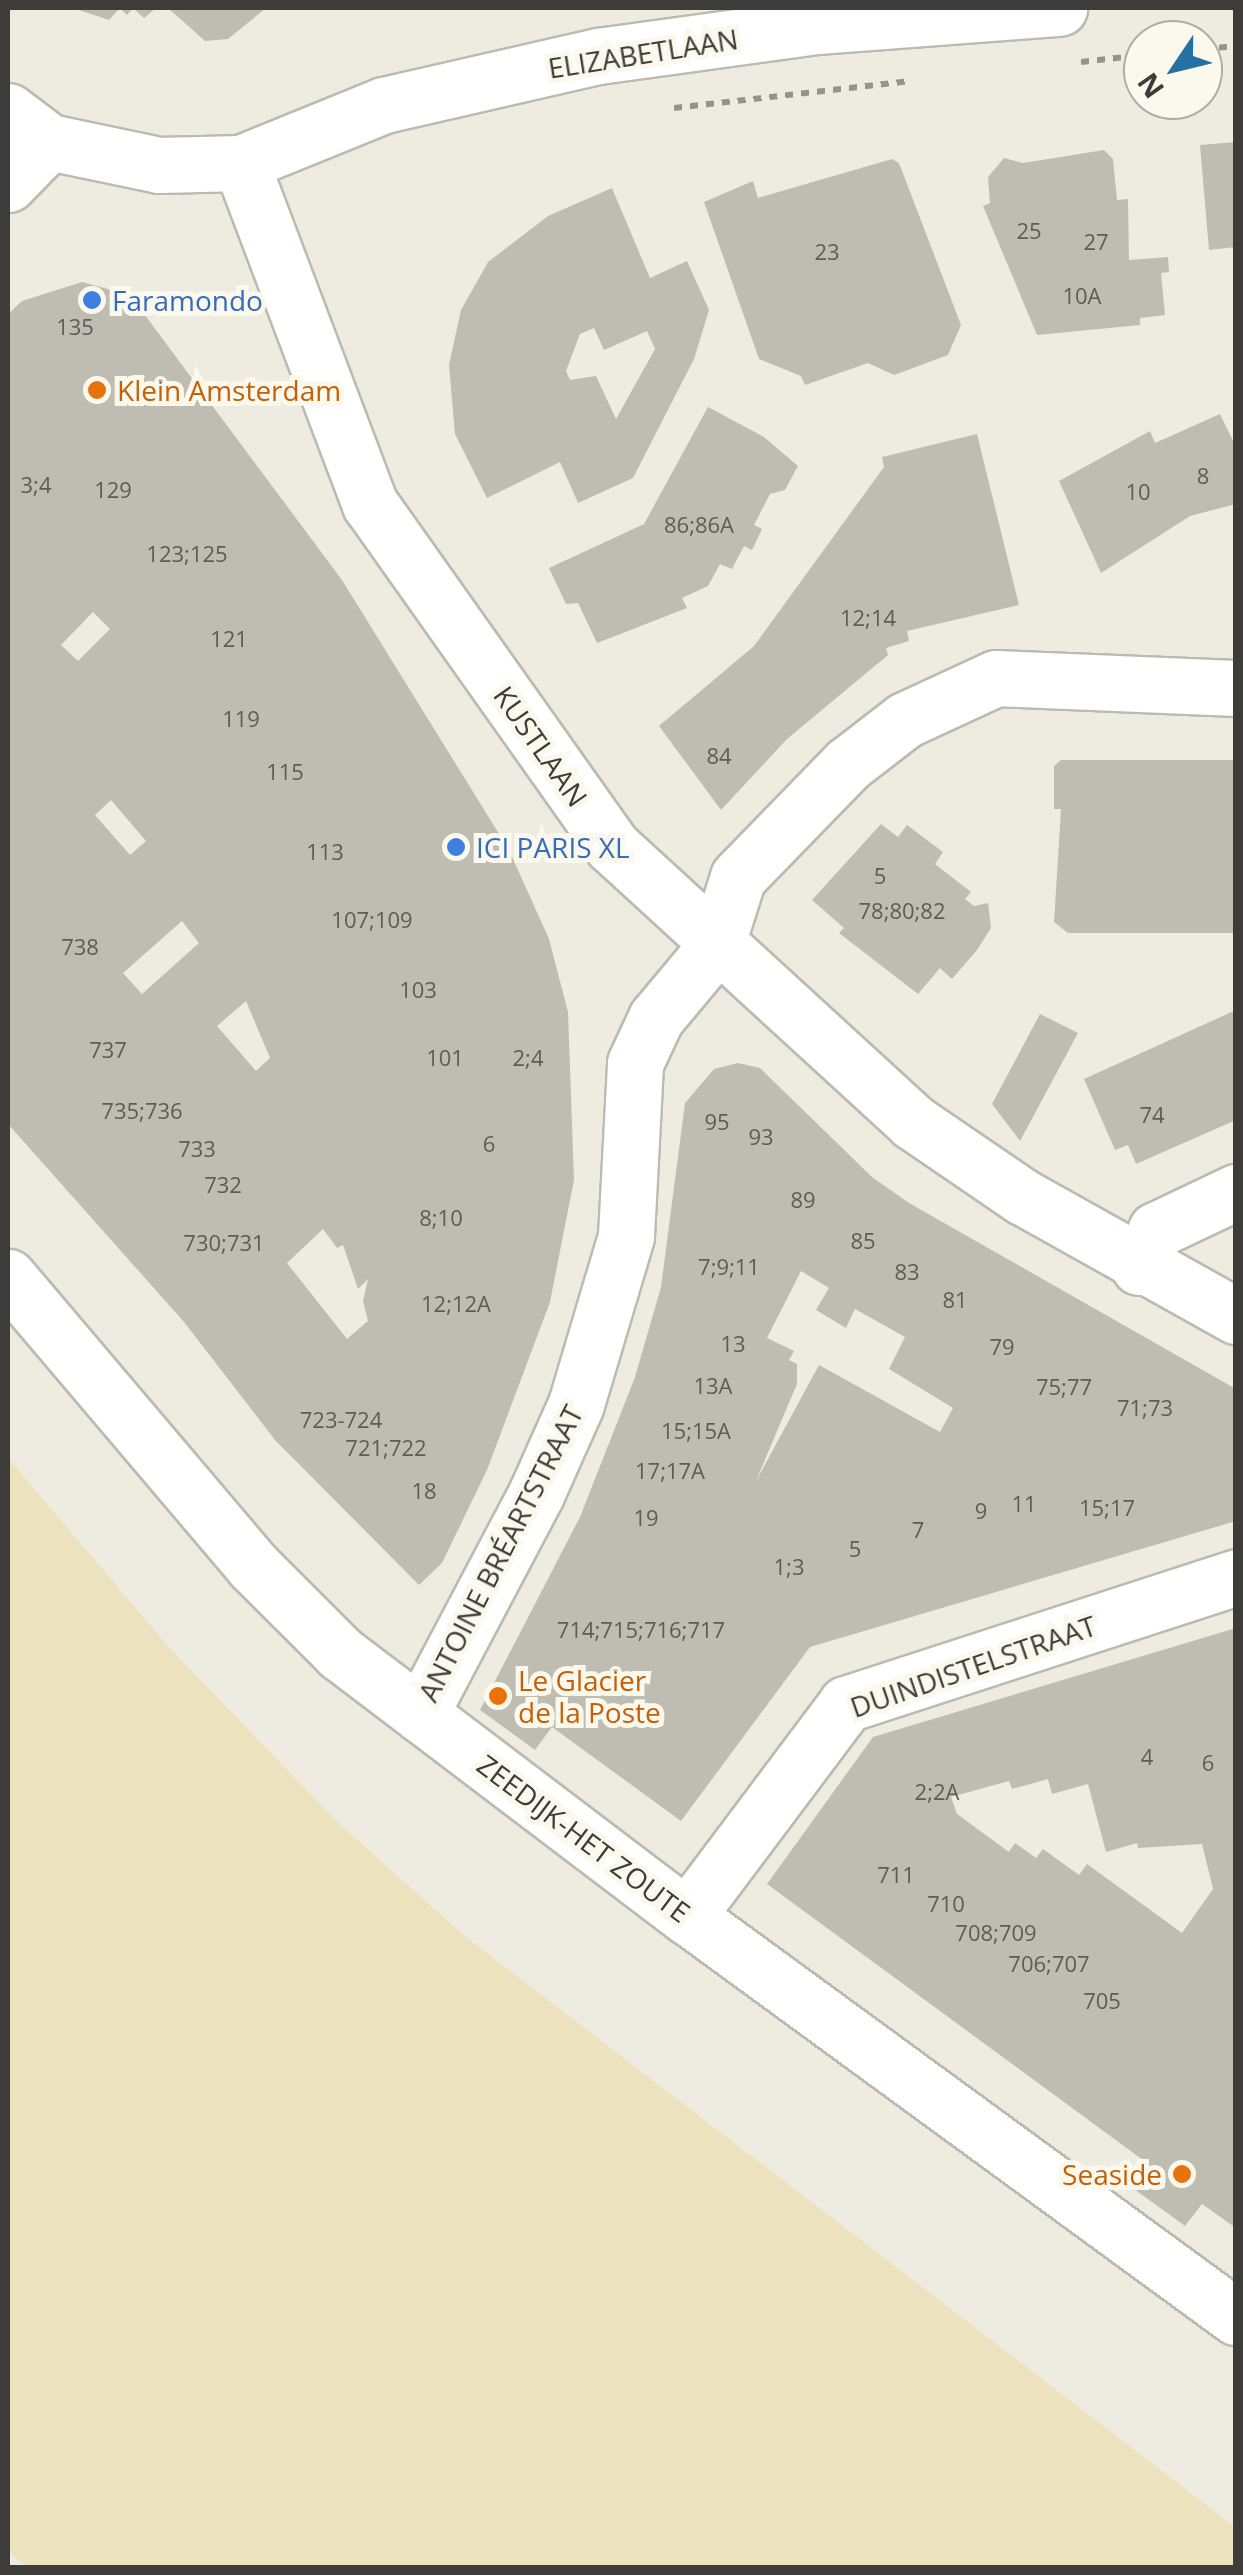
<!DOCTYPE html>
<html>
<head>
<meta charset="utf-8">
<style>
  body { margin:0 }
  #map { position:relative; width:1243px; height:2575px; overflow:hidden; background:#eeece1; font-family:"Open Sans",sans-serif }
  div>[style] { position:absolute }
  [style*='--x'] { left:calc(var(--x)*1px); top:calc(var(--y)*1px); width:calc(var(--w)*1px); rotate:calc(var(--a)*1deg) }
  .sand>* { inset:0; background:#ece2bd }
  .building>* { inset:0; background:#bfbdb2 }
  .path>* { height:6px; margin-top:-3px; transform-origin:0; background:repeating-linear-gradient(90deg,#95938c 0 8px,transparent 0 16px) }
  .roads { filter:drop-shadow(2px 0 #bdbbb0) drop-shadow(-2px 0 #bdbbb0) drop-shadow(0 2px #bdbbb0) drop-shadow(0 -2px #bdbbb0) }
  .street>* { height:55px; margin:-27.5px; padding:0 27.5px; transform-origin:27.5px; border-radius:27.5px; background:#fff }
  .secondary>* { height:55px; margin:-27.5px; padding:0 27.5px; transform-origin:27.5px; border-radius:27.5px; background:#fff }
  .dots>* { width:28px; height:28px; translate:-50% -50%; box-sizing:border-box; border:5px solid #fbf9ee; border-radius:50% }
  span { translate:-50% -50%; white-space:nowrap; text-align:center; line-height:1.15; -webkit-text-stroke:10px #fbf9ee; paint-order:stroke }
  .number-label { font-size:22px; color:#5e5c56 }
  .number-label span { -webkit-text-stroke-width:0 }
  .street-label { font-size:28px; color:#3d3c38 }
  .shop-label { font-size:28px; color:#366cbe }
  .left { translate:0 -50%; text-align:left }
  .food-label { font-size:28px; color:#c56008 }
  .right { translate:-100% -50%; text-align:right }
  .frame { position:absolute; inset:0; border:10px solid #3d3c38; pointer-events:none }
  .north { position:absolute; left:1123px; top:20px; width:100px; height:100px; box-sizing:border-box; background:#fbf9ee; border:2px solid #afada5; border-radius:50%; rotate:235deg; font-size:28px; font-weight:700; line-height:40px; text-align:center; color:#3d3c38 }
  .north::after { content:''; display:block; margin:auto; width:35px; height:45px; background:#2671a4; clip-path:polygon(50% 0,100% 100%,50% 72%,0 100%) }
</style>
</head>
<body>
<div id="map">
  <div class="sand">
    <i style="clip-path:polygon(8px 1458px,168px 1646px,336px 1821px,466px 1937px,1235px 2527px,1235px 2567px,26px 2567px,8px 2550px)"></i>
  </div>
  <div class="building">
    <i style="clip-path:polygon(73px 8px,156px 8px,144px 18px,133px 8px,127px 15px,120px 8px,109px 20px)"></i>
    <i style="clip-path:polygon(168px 8px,266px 8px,228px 39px,205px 41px)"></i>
    <i style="clip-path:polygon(1236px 142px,1236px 247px,1209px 250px,1200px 145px)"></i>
    <i style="clip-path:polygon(1104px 150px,1113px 159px,1117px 200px,1128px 199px,1129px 260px,1168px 257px,1169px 272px,1161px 273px,1165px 315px,1140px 318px,1140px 325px,1037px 335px,983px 206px,990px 203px,988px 177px,1004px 158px,1023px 163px)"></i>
    <i style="clip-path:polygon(892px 159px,899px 163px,961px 325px,948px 355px,894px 375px,868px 363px,805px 385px,801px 376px,759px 359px,704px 202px,753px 181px,758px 198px)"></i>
    <i style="clip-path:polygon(evenodd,612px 188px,650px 278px,687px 261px,709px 310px,694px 359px,633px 478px,578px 503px,560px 462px,487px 498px,455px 434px,449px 365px,461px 310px,488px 262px,548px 216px,612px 188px,594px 328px,604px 350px,647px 331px,655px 349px,616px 419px,596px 376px,570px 380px,566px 371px,580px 334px,594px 328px)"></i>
    <i style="clip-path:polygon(evenodd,82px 282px,130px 295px,342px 580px,509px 850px,549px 939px,568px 1012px,574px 1180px,550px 1302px,487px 1470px,442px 1563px,419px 1585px,275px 1440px,184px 1322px,8px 1124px,8px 314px,22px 301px,82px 282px,93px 612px,110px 629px,78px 661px,61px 645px,93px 612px,82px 282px,111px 800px,146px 841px,130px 855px,95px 815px,111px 800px,82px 282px,182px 921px,199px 943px,142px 994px,123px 973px,182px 921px,82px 282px,246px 1001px,270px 1058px,256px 1071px,217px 1026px,246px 1001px,82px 282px,323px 1229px,337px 1248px,343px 1245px,358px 1289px,368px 1279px,363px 1301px,368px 1321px,347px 1339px,287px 1263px,323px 1229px)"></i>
    <i style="clip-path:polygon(708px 407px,764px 437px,798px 466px,785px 490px,770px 494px,754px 525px,762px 529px,752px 550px,744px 546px,732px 569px,720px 564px,708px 586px,682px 598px,687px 608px,597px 643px,578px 603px,566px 604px,549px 568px,644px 524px)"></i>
    <i style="clip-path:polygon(1220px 414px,1236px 447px,1236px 504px,1190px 516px,1101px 573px,1059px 481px,1150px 431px,1155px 443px)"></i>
    <i style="clip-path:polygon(977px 434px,1019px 605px,907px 631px,909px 641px,886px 648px,888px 655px,787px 739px,721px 810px,659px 726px,754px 646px,884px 467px,882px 457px)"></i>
    <i style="clip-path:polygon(1061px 760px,1236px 760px,1236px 933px,1068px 933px,1054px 922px,1061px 809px,1054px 809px,1054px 766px)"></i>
    <i style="clip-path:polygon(881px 824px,898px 837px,907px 825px,943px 852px,935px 864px,971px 892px,965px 899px,974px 906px,988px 903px,991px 928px,977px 950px,952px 979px,940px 968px,918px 994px,839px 933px,844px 928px,812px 900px)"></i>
    <i style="clip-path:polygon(1236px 1010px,1236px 1120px,1136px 1164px,1128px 1145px,1115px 1150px,1084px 1079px)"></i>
    <i style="clip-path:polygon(1040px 1014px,1078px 1033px,1020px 1141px,992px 1104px)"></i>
    <i style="clip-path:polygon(evenodd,738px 1063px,760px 1068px,872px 1177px,909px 1203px,1236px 1389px,1236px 1521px,810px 1647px,681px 1821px,552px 1727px,535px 1750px,480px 1710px,580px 1517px,635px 1377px,661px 1287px,685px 1103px,714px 1069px,738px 1063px,801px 1271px,829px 1288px,816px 1310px,846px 1328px,855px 1309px,905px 1337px,889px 1369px,953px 1408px,940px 1432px,819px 1365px,756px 1481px,797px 1384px,797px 1364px,789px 1360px,794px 1351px,767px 1338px,801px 1271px)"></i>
    <i style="clip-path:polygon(evenodd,1236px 1628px,1236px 2228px,1202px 2204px,1185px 2226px,1130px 2186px,1147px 2163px,767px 1884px,873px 1737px,1236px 1628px,1048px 1779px,1052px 1794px,1088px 1784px,1106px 1852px,1137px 1843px,1138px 1848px,1202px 1844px,1213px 1889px,1182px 1933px,1087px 1864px,1079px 1875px,1043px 1849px,1036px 1858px,1015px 1843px,1009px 1852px,957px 1814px,951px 1797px,1009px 1781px,1012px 1789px,1048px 1779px)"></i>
  </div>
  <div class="path">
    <i style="--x:1203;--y:49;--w:33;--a:-5"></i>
    <i style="--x:1081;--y:62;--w:62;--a:-6.4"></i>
    <i style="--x:674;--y:108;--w:238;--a:-6.5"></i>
  </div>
  <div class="roads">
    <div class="street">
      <i style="--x:8;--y:184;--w:59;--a:-45.7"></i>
      <i style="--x:1139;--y:1267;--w:41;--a:-65.3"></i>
      <i style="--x:1156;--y:1230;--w:89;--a:-25.4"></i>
      <i style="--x:8;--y:1277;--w:379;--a:49.7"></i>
      <i style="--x:253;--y:1566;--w:123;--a:45"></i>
      <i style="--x:340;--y:1653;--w:435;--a:37.2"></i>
      <i style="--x:687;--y:1916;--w:680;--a:36.15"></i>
      <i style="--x:420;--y:1714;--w:249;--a:-62.2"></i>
      <i style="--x:536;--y:1494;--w:98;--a:-66"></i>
      <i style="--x:576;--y:1404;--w:175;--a:-73.4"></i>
      <i style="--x:626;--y:1236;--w:173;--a:-87"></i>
      <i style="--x:635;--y:1063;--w:50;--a:-65"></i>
      <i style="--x:656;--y:1018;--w:94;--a:-50.2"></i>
      <i style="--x:716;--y:946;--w:72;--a:-72.3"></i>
      <i style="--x:738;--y:877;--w:158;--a:-45.8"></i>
      <i style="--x:848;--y:764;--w:72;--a:-37.7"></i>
      <i style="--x:905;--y:720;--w:100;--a:-24.8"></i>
      <i style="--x:996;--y:678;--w:240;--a:2.4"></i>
      <i style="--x:687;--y:1916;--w:265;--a:-53.1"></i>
      <i style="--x:846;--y:1704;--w:410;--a:-18"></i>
    </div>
    <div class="secondary">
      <i style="--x:8;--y:111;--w:51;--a:37.1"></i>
      <i style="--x:49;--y:142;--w:112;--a:11.8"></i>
      <i style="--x:159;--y:165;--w:82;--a:-1.4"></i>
      <i style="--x:241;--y:163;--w:154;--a:-22.1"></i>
      <i style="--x:384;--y:105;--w:220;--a:-12.9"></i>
      <i style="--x:598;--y:56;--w:221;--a:-7.8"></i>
      <i style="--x:817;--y:26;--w:243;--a:-4.3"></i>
      <i style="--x:241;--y:163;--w:365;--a:69.3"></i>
      <i style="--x:370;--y:504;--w:419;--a:54.7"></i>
      <i style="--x:612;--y:846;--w:408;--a:42.5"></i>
      <i style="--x:913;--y:1122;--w:133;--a:34.3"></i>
      <i style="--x:1023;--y:1197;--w:244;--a:29.2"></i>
    </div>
  </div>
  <div class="dots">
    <i style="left:92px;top:300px;background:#3f7fe0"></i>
    <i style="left:97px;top:390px;background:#e8710a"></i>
    <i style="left:456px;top:847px;background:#3f7fe0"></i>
    <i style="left:498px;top:1696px;background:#e8710a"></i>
    <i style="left:1182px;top:2174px;background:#e8710a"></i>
  </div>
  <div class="number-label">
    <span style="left:1029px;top:231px">25</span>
    <span style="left:1096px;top:242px">27</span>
    <span style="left:827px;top:252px">23</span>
    <span style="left:1082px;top:296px">10A</span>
    <span style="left:75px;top:327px">135</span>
    <span style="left:1203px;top:476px">8</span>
    <span style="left:36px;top:485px">3;4</span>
    <span style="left:113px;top:490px">129</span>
    <span style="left:1138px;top:492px">10</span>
    <span style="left:699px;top:525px">86;86A</span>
    <span style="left:187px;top:554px">123;125</span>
    <span style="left:868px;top:618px">12;14</span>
    <span style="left:229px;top:639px">121</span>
    <span style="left:241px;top:719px">119</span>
    <span style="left:719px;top:756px">84</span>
    <span style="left:285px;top:772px">115</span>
    <span style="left:325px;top:852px">113</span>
    <span style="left:880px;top:876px">5</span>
    <span style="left:902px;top:911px">78;80;82</span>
    <span style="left:372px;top:920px">107;109</span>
    <span style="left:80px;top:947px">738</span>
    <span style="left:418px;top:990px">103</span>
    <span style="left:108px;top:1050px">737</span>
    <span style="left:445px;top:1058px">101</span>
    <span style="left:528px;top:1058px">2;4</span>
    <span style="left:142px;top:1111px">735;736</span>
    <span style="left:1152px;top:1115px">74</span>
    <span style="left:717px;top:1122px">95</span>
    <span style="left:761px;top:1137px">93</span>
    <span style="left:489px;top:1144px">6</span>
    <span style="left:197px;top:1149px">733</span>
    <span style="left:223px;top:1185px">732</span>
    <span style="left:803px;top:1200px">89</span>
    <span style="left:441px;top:1218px">8;10</span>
    <span style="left:863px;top:1241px">85</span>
    <span style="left:224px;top:1243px">730;731</span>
    <span style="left:729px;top:1267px">7;9;11</span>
    <span style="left:907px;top:1272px">83</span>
    <span style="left:955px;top:1300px">81</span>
    <span style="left:456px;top:1304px">12;12A</span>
    <span style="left:733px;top:1344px">13</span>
    <span style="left:1002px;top:1347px">79</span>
    <span style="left:713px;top:1386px">13A</span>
    <span style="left:1064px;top:1387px">75;77</span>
    <span style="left:1145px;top:1408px">71;73</span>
    <span style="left:341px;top:1420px">723-724</span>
    <span style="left:696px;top:1431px">15;15A</span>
    <span style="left:386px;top:1448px">721;722</span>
    <span style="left:670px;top:1471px">17;17A</span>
    <span style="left:424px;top:1491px">18</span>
    <span style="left:1024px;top:1504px">11</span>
    <span style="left:1107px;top:1508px">15;17</span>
    <span style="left:981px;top:1511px">9</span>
    <span style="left:646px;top:1518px">19</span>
    <span style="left:918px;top:1530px">7</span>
    <span style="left:855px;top:1549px">5</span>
    <span style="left:789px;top:1567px">1;3</span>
    <span style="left:641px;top:1630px">714;715;716;717</span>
    <span style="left:1147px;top:1757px">4</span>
    <span style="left:1208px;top:1763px">6</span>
    <span style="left:937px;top:1792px">2;2A</span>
    <span style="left:896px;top:1875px">711</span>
    <span style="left:946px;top:1904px">710</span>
    <span style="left:996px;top:1933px">708;709</span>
    <span style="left:1049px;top:1964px">706;707</span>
    <span style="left:1102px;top:2001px">705</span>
  </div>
  <div class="street-label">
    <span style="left:643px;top:53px;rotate:-9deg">ELIZABETLAAN</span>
    <span style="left:541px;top:746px;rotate:55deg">KUSTLAAN</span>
    <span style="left:500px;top:1553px;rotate:-63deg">ANTOINE BRÉARTSTRAAT</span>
    <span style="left:973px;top:1666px;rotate:-19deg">DUINDISTELSTRAAT</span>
    <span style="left:584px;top:1838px;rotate:37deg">ZEEDIJK-HET ZOUTE</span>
  </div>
  <div class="shop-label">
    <span class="left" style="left:112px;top:300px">Faramondo</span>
    <span class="left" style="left:476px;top:847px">ICI PARIS XL</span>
  </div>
  <div class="food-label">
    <span class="left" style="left:117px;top:390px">Klein Amsterdam</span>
    <span class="left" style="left:518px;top:1696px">Le Glacier<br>de la Poste</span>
    <span class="right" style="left:1162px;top:2174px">Seaside</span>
  </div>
  <div class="frame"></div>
  <div class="north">N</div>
</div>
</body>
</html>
